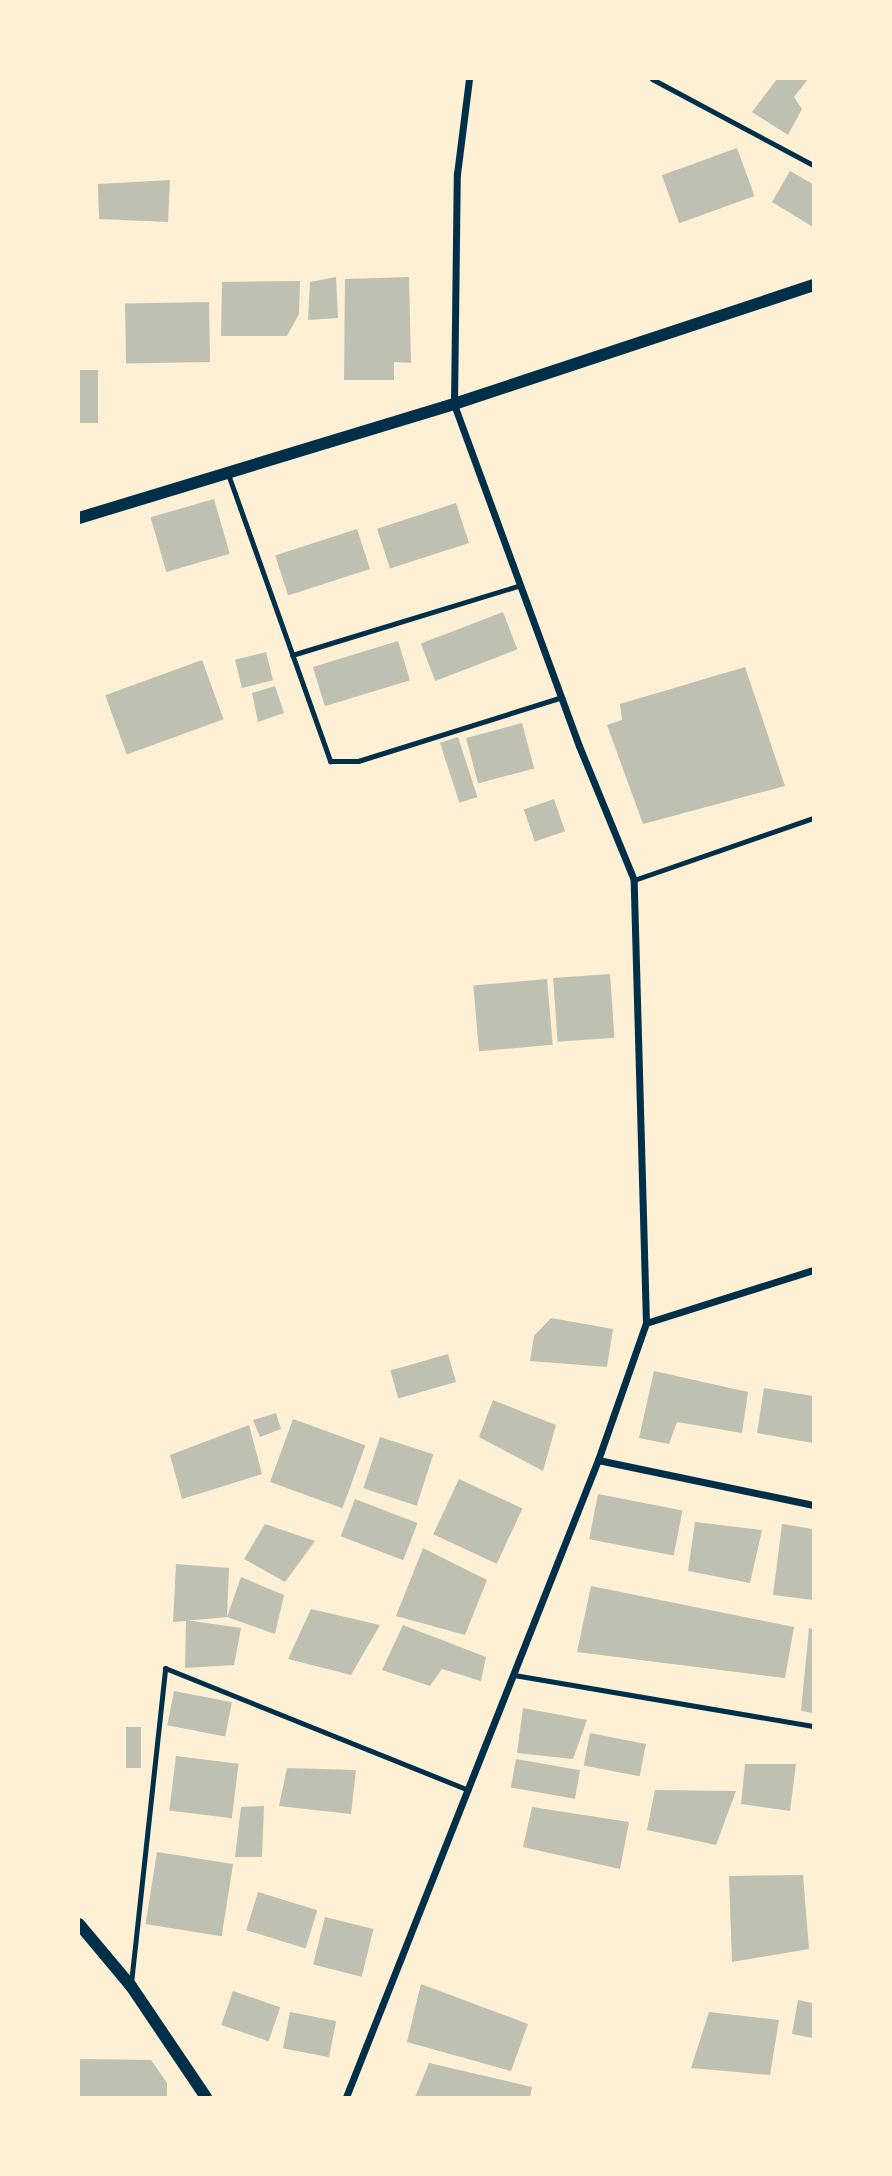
<!DOCTYPE html>
<html>
<head>
<meta charset="utf-8">
<style>
  body { margin:0 }
  #map { position:relative; width:892px; height:2176px; overflow:hidden; background:#fdf0d5; font-family:"Exo 2",sans-serif }
  div>[style] { position:absolute }
  [style*='--x'] { left:calc(var(--x)*1px); top:calc(var(--y)*1px); width:calc(var(--w)*1px); rotate:calc(var(--a)*1deg) }
  .building>* { inset:0; background:#bec0b2; transform-origin:0 0 }
  .service>* { height:5px; margin:-2.5px; padding:0 2.5px; transform-origin:2.5px; border-radius:2.5px; background:#003049 }
  .minor>* { height:7px; margin:-3.5px; padding:0 3.5px; transform-origin:3.5px; border-radius:3.5px; background:#003049 }
  .tertiary>* { height:12px; margin:-6px; padding:0 6px; transform-origin:6px; border-radius:6px; background:#003049 }
  span { translate:-50% -50%; white-space:nowrap; text-align:center; line-height:1.15; -webkit-text-stroke:5px #fdf0d5; paint-order:stroke }
  .frame { position:absolute; inset:0; border:80px solid #fdf0d5; pointer-events:none }
</style>
</head>
<body>
<div id="map">
  <div class="building">
    <i style="clip-path:polygon(777px 79px,808px 79px,794px 97px,802px 109px,788px 135px,752px 112px)"></i>
    <i style="left:737px;top:148px;width:51px;height:80px;rotate:70deg"></i>
    <i style="clip-path:polygon(790px 171px,813px 184px,813px 227px,772px 202px)"></i>
    <i style="clip-path:polygon(170px 180px,168px 222px,99px 219px,98px 184px)"></i>
    <i style="clip-path:polygon(336px 277px,338px 318px,308px 320px,310px 282px)"></i>
    <i style="clip-path:polygon(409px 277px,411px 363px,394px 362px,394px 380px,344px 380px,345px 279px)"></i>
    <i style="clip-path:polygon(300px 281px,299px 314px,287px 336px,221px 336px,222px 282px)"></i>
    <i style="left:209px;top:302px;width:60px;height:84px;rotate:89deg"></i>
    <i style="left:79px;top:370px;width:19px;height:53px"></i>
    <i style="left:214px;top:499px;width:57px;height:66px;rotate:74deg"></i>
    <i style="left:456px;top:503px;width:42px;height:83px;rotate:72deg"></i>
    <i style="left:357px;top:529px;width:42px;height:86px;rotate:72deg"></i>
    <i style="left:503px;top:612px;width:40px;height:88px;rotate:69deg"></i>
    <i style="left:398px;top:641px;width:41px;height:89px;rotate:73deg"></i>
    <i style="left:266px;top:652px;width:29px;height:32px;rotate:76deg"></i>
    <i style="left:202px;top:660px;width:63px;height:103px;rotate:70deg"></i>
    <i style="clip-path:polygon(745px 667px,785px 786px,643px 824px,607px 725px,622px 720px,620px 704px)"></i>
    <i style="clip-path:polygon(275px 686px,284px 713px,258px 722px,252px 693px)"></i>
    <i style="left:522px;top:723px;width:47px;height:58px;rotate:75deg"></i>
    <i style="left:458px;top:737px;width:63px;height:19px;rotate:72deg"></i>
    <i style="left:554px;top:799px;width:34px;height:32px;rotate:71deg"></i>
    <i style="left:610px;top:974px;width:64px;height:57px;rotate:86deg"></i>
    <i style="left:547px;top:979px;width:66px;height:74px;rotate:85deg"></i>
    <i style="clip-path:polygon(551px 1318px,613px 1329px,607px 1367px,530px 1361px,534px 1336px)"></i>
    <i style="left:448px;top:1354px;width:29px;height:60px;rotate:74deg"></i>
    <i style="clip-path:polygon(654px 1371px,748px 1392px,742px 1433px,677px 1422px,669px 1444px,639px 1438px)"></i>
    <i style="clip-path:polygon(764px 1388px,813px 1396px,813px 1443px,757px 1433px)"></i>
    <i style="clip-path:polygon(493px 1400px,556px 1425px,543px 1471px,479px 1437px)"></i>
    <i style="clip-path:polygon(276px 1413px,281px 1429px,260px 1437px,253px 1420px)"></i>
    <i style="left:293px;top:1419px;width:77px;height:67px;rotate:20deg"></i>
    <i style="clip-path:polygon(249px 1425px,262px 1474px,182px 1499px,170px 1455px)"></i>
    <i style="left:380px;top:1437px;width:56px;height:54px;rotate:18deg"></i>
    <i style="left:459px;top:1479px;width:70px;height:61px;rotate:25deg"></i>
    <i style="left:598px;top:1494px;width:86px;height:46px;rotate:11deg"></i>
    <i style="left:355px;top:1499px;width:67px;height:40px;rotate:21deg"></i>
    <i style="clip-path:polygon(695px 1522px,762px 1530px,750px 1583px,688px 1571px)"></i>
    <i style="clip-path:polygon(265px 1524px,315px 1541px,285px 1582px,244px 1559px)"></i>
    <i style="clip-path:polygon(782px 1524px,813px 1529px,813px 1600px,773px 1595px)"></i>
    <i style="clip-path:polygon(423px 1548px,487px 1580px,465px 1635px,396px 1616px)"></i>
    <i style="clip-path:polygon(176px 1564px,229px 1568px,227px 1617px,173px 1622px)"></i>
    <i style="clip-path:polygon(241px 1577px,284px 1595px,275px 1634px,227px 1617px)"></i>
    <i style="clip-path:polygon(591px 1586px,794px 1627px,785px 1678px,577px 1652px)"></i>
    <i style="clip-path:polygon(311px 1609px,380px 1625px,351px 1675px,288px 1659px)"></i>
    <i style="clip-path:polygon(186px 1620px,241px 1628px,234px 1665px,185px 1668px)"></i>
    <i style="clip-path:polygon(403px 1625px,486px 1657px,481px 1681px,442px 1669px,430px 1686px,382px 1670px)"></i>
    <i style="clip-path:polygon(809px 1628px,813px 1629px,813px 1713px,801px 1711px)"></i>
    <i style="left:174px;top:1691px;width:59px;height:35px;rotate:11deg"></i>
    <i style="clip-path:polygon(523px 1708px,587px 1720px,573px 1759px,517px 1753px)"></i>
    <i style="left:126px;top:1727px;width:15px;height:41px"></i>
    <i style="left:590px;top:1733px;width:57px;height:33px;rotate:11deg"></i>
    <i style="left:176px;top:1756px;width:63px;height:55px;rotate:7deg"></i>
    <i style="left:516px;top:1759px;width:65px;height:29px;rotate:10deg"></i>
    <i style="clip-path:polygon(745px 1764px,796px 1764px,790px 1811px,741px 1804px)"></i>
    <i style="clip-path:polygon(287px 1768px,356px 1770px,351px 1814px,279px 1806px)"></i>
    <i style="clip-path:polygon(655px 1790px,736px 1791px,716px 1845px,647px 1830px)"></i>
    <i style="clip-path:polygon(264px 1806px,262px 1857px,235px 1857px,241px 1807px)"></i>
    <i style="clip-path:polygon(532px 1807px,629px 1822px,620px 1869px,523px 1847px)"></i>
    <i style="left:157px;top:1852px;width:77px;height:73px;rotate:9deg"></i>
    <i style="clip-path:polygon(803px 1875px,809px 1949px,732px 1962px,729px 1876px)"></i>
    <i style="left:258px;top:1892px;width:62px;height:40px;rotate:17deg"></i>
    <i style="left:325px;top:1917px;width:50px;height:49px;rotate:14deg"></i>
    <i style="clip-path:polygon(421px 1984px,528px 2024px,511px 2071px,407px 2042px)"></i>
    <i style="left:233px;top:1991px;width:50px;height:36px;rotate:19deg"></i>
    <i style="clip-path:polygon(798px 2000px,813px 2003px,813px 2038px,792px 2034px)"></i>
    <i style="left:290px;top:2012px;width:47px;height:37px;rotate:11deg"></i>
    <i style="clip-path:polygon(709px 2012px,779px 2020px,770px 2075px,691px 2068px)"></i>
    <i style="clip-path:polygon(79px 2059px,151px 2060px,167px 2083px,167px 2097px,79px 2097px)"></i>
    <i style="clip-path:polygon(429px 2063px,532px 2087px,530px 2097px,415px 2097px)"></i>
  </div>
  <div class="service">
    <i style="--x:652;--y:79;--w:183;--a:28.1"></i>
    <i style="--x:228;--y:474;--w:305;--a:70.4"></i>
    <i style="--x:330;--y:761;--w:28;--a:0"></i>
    <i style="--x:358;--y:761;--w:214;--a:-17.4"></i>
    <i style="--x:292;--y:655;--w:239;--a:-17"></i>
    <i style="--x:634;--y:880;--w:189;--a:-19.1"></i>
    <i style="--x:514;--y:1675;--w:303;--a:9.7"></i>
    <i style="--x:131;--y:1983;--w:317;--a:-83.8"></i>
    <i style="--x:165;--y:1668;--w:327;--a:21.9"></i>
  </div>
  <div class="minor">
    <i style="--x:646;--y:1323;--w:175;--a:-17.6"></i>
    <i style="--x:598;--y:1460;--w:220;--a:11.8"></i>
    <i style="--x:346;--y:2097;--w:685;--a:-68.42"></i>
    <i style="--x:598;--y:1460;--w:145;--a:-70.7"></i>
    <i style="--x:646;--y:1323;--w:443;--a:-91.6"></i>
    <i style="--x:634;--y:880;--w:145;--a:-112.3"></i>
    <i style="--x:579;--y:746;--w:364;--a:-110.1"></i>
    <i style="--x:454;--y:404;--w:230;--a:-89.3"></i>
    <i style="--x:457;--y:174;--w:96;--a:-82.8"></i>
  </div>
  <div class="tertiary">
    <i style="--x:79;--y:518;--w:392;--a:-16.9"></i>
    <i style="--x:454;--y:404;--w:378;--a:-18.3"></i>
    <i style="--x:79;--y:1924;--w:81;--a:50"></i>
    <i style="--x:131;--y:1986;--w:134;--a:56"></i>
  </div>
  <div class="frame"></div>
</div>
</body>
</html>
